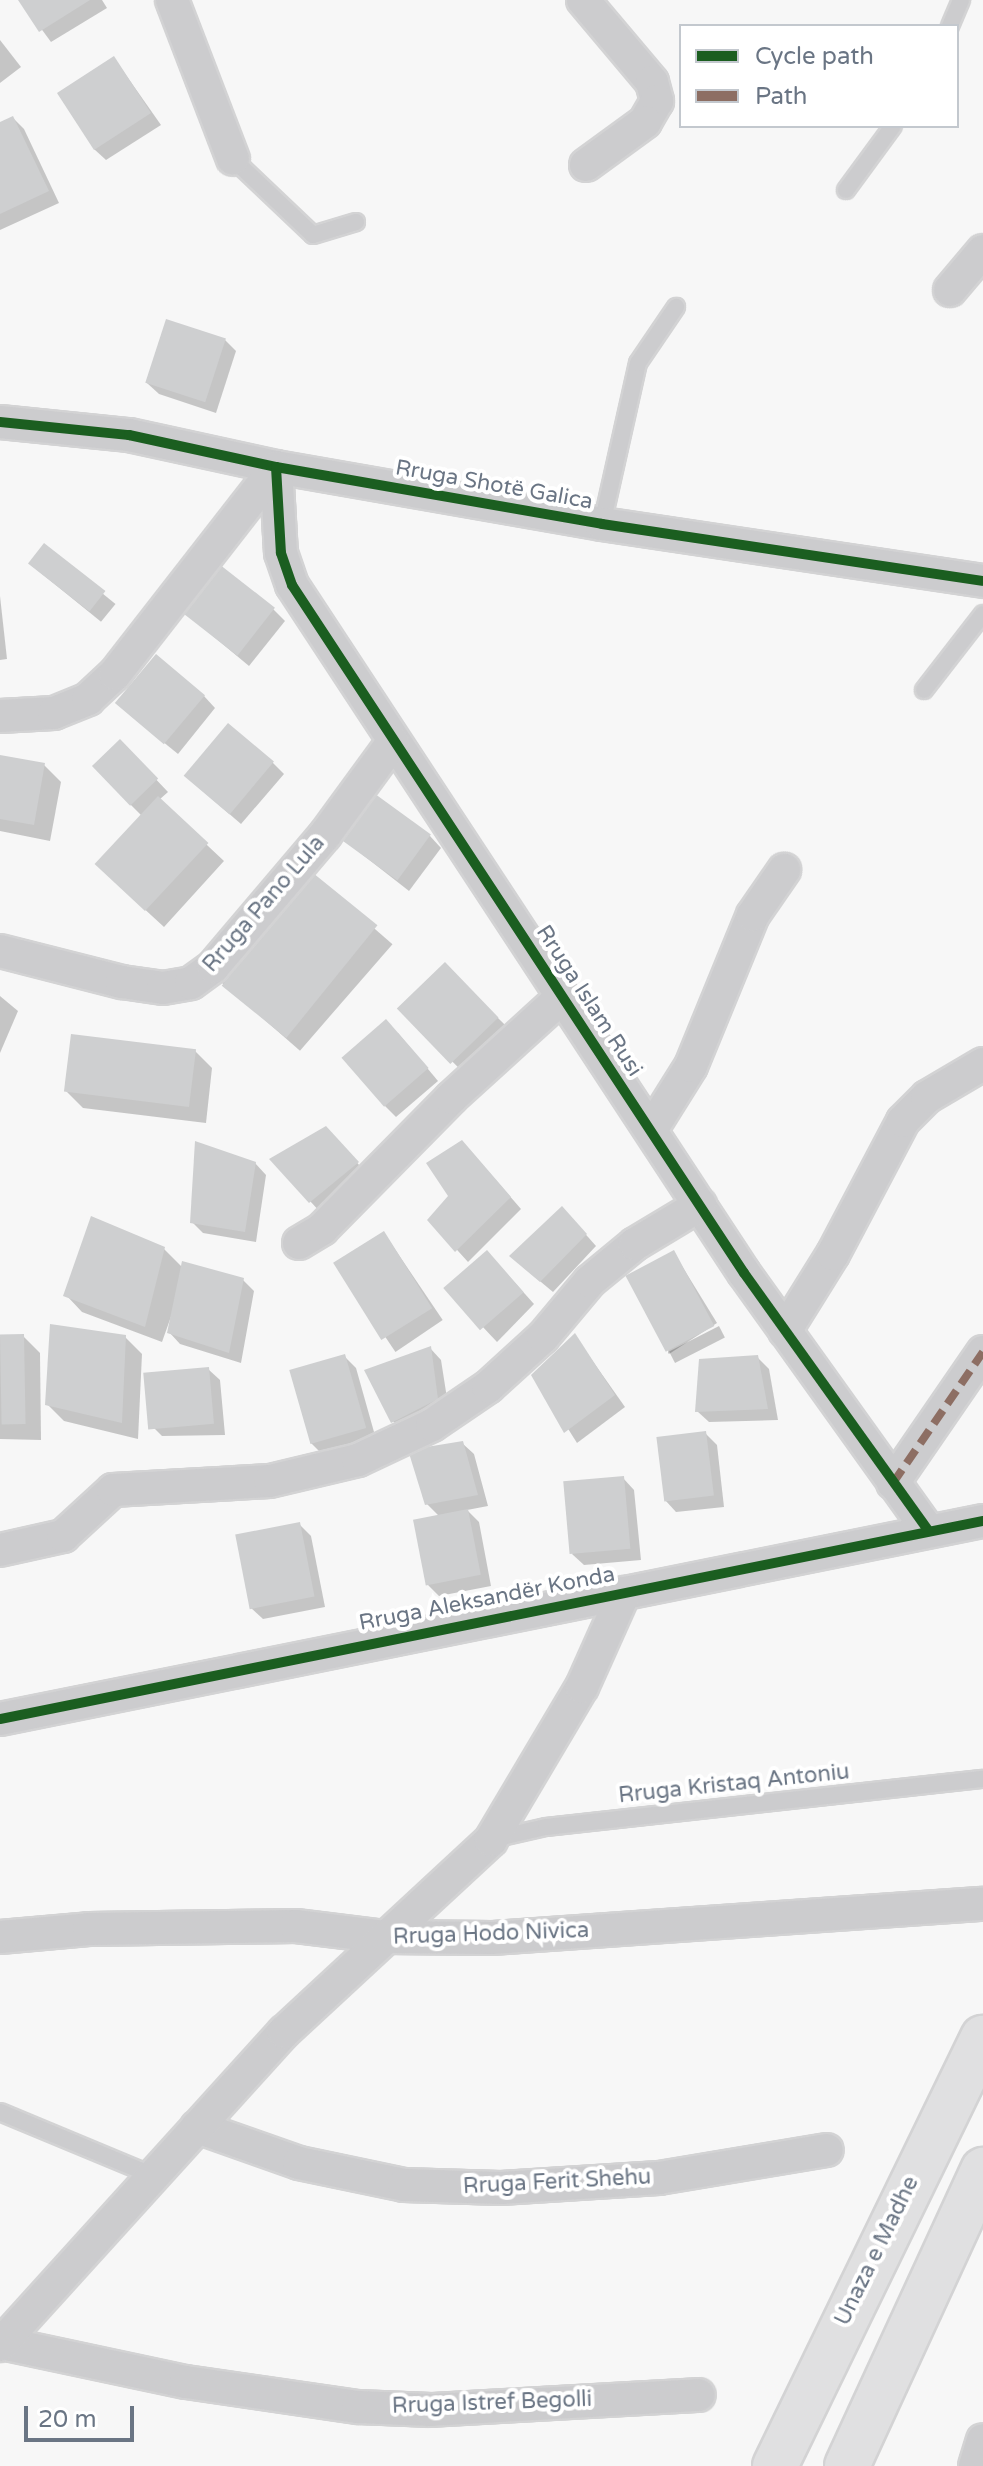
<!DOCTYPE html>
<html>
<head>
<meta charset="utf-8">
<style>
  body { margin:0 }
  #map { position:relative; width:983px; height:2466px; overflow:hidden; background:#f7f7f7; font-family:"Varela Round",sans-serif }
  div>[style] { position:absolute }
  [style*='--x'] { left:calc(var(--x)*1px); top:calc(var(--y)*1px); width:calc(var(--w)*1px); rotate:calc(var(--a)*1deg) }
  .shadow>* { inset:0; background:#0003; transform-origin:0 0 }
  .building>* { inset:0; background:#cecfd0; transform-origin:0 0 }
  .roads { filter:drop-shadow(2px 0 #d3d3d4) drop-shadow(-2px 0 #d3d3d4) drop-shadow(0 2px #d3d3d4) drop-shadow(0 -2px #d3d3d4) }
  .lane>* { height:16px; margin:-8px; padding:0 8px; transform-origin:8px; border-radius:8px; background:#ccccce }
  .street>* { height:32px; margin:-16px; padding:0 16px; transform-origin:16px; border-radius:16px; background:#ccccce }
  .highway>* { height:44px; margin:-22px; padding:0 22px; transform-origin:22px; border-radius:22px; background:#e0e0e1 }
  .quiet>* { height:8px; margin-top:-4px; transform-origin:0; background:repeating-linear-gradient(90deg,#8d6e63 0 16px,transparent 0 24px) }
  .cycleway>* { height:10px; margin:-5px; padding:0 5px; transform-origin:5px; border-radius:5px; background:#1b5e20 }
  span { translate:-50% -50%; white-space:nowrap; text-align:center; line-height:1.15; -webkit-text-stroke:8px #fff; paint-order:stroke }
  .street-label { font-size:22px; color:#6a7584 }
  .legend { position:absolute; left:679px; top:24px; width:280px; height:104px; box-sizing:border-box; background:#fff; border:2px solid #c3c8ce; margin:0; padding:10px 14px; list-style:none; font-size:24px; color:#6a7584 }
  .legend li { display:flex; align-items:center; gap:16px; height:40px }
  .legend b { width:40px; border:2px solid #c3c8ce }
  .scale { position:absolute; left:24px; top:2406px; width:110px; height:36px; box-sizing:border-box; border:4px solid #6a7584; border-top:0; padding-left:10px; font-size:24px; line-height:28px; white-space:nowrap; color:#6a7584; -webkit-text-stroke:6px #fff; paint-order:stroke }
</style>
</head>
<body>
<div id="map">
  <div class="shadow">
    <i style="clip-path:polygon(20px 0,102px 0,107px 8px,51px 42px)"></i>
    <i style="clip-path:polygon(0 40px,21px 67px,0 83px)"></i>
    <i style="clip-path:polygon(114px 58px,161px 125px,106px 160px,94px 149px)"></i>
    <i style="clip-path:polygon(13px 118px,24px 129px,59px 203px,0 230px,0 124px)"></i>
    <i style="clip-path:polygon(225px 340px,236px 351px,216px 413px,159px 394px,147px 383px)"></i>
    <i style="left:44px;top:546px;width:92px;height:23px;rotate:39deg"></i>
    <i style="clip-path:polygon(0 596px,7px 659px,0 660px)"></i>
    <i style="clip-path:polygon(273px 609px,285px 621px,249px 666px,184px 612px)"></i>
    <i style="clip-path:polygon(204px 696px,215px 708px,178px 754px,130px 715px)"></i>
    <i style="clip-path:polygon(131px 753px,168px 792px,159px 800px,224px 861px,164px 927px,115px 882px,142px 816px,130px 804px)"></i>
    <i style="clip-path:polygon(0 757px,44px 765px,61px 782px,50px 841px,0 831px)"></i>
    <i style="clip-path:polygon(272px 762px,284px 774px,241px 824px,198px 787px)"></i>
    <i style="clip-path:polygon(430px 836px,441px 848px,409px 891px,340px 837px)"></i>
    <i style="left:314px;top:876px;width:104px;height:141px;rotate:41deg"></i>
    <i style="left:445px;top:965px;width:91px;height:63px;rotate:45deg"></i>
    <i style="clip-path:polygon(0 996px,18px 1011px,0 1053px)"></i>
    <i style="clip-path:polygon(398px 1033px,438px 1081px,396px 1117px,385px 1106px)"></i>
    <i style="clip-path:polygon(195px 1051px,212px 1068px,206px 1123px,83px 1108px,66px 1091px)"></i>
    <i style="clip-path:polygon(337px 1140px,368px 1175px,321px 1213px,310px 1201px)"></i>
    <i style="clip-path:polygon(473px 1154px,521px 1209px,468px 1262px,430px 1220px,451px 1196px)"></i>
    <i style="clip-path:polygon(255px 1163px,266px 1175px,256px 1242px,203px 1233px,192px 1222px)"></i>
    <i style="clip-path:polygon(573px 1220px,596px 1246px,553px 1292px,523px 1267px)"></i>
    <i style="left:384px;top:1233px;width:105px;height:57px;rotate:56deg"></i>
    <i style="clip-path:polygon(164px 1249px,183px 1268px,243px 1280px,254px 1291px,241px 1363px,180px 1344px,169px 1332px,173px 1311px,162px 1342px,82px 1312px,66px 1295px)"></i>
    <i style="clip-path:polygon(674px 1253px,717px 1323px,669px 1354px,668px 1353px)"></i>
    <i style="clip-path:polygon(498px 1264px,534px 1304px,497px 1342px,447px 1289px)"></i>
    <i style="left:719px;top:1326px;width:13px;height:56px;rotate:63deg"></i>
    <i style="clip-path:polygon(23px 1336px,40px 1353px,41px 1440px,0 1439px,0 1337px)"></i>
    <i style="clip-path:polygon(575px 1336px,625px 1407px,577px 1443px,534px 1375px)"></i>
    <i style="clip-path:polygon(125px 1337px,142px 1354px,138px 1439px,64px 1421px,47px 1404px)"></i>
    <i style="clip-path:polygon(430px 1348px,441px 1360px,449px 1411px,404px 1433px,393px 1421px)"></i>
    <i style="clip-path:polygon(345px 1357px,356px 1368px,376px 1439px,321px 1453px,310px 1442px)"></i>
    <i style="clip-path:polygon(757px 1357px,769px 1369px,778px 1420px,709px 1422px,697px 1411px)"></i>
    <i style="clip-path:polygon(208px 1369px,220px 1380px,225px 1435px,162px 1436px,150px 1424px)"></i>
    <i style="clip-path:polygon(705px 1433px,717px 1445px,724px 1507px,676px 1512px,665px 1500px)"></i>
    <i style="clip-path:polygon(462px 1443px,474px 1454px,488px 1506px,467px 1510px,479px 1522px,491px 1586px,439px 1596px,428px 1585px,439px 1516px,427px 1504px)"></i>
    <i style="clip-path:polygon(623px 1478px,634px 1490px,641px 1560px,584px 1565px,572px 1554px)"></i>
    <i style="clip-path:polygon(299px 1524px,311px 1536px,325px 1607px,263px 1619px,251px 1608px)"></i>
  </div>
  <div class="building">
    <i style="clip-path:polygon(18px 0,90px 0,39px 32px)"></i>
    <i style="left:114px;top:56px;width:68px;height:68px;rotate:57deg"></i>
    <i style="clip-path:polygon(13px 116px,49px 191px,0 214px,0 122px)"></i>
    <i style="left:166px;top:319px;width:63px;height:67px;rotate:18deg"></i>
    <i style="left:44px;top:543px;width:78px;height:26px;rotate:38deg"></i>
    <i style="left:219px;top:564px;width:71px;height:61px;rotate:38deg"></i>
    <i style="left:156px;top:654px;width:64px;height:64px;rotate:40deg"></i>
    <i style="left:228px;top:723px;width:60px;height:69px;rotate:40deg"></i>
    <i style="left:120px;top:739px;width:55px;height:39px;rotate:46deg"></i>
    <i style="clip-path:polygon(0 755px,45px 763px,34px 825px,0 819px)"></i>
    <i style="left:371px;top:791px;width:74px;height:57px;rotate:36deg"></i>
    <i style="left:158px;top:796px;width:69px;height:93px;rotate:43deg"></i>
    <i style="left:313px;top:873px;width:83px;height:145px;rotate:39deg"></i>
    <i style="left:445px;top:962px;width:77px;height:67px;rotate:46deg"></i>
    <i style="left:386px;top:1019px;width:65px;height:59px;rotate:49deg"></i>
    <i style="left:71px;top:1034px;width:126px;height:58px;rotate:7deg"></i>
    <i style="clip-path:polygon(326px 1126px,359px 1162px,309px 1203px,269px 1159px)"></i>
    <i style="clip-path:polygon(462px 1140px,511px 1197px,455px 1252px,427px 1220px,448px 1196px,426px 1163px)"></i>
    <i style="clip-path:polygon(195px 1141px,256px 1162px,245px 1232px,190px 1223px)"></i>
    <i style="clip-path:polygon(562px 1206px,587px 1234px,540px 1282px,509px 1256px)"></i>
    <i style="clip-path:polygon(91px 1216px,165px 1247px,145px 1327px,63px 1296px)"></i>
    <i style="left:384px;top:1231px;width:91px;height:60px;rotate:58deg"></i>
    <i style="left:487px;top:1250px;width:56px;height:58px;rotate:49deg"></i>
    <i style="left:674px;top:1250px;width:86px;height:55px;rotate:62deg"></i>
    <i style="clip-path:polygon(182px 1261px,244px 1278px,229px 1353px,167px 1333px)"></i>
    <i style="clip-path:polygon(50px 1324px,126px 1335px,122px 1423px,45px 1405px)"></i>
    <i style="clip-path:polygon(575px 1333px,615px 1395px,564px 1433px,531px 1375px)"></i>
    <i style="left:24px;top:1334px;width:90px;height:24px;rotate:89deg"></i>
    <i style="clip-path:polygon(431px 1346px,438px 1399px,391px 1423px,364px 1370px)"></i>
    <i style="left:345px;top:1354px;width:77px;height:58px;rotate:74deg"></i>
    <i style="clip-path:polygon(758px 1355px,768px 1409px,695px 1412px,699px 1359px)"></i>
    <i style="left:209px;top:1367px;width:57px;height:66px;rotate:85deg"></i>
    <i style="left:706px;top:1431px;width:65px;height:50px;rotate:83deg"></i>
    <i style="clip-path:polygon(463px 1441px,478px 1495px,425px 1505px,408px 1450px)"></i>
    <i style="left:624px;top:1476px;width:73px;height:61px;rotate:85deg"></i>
    <i style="left:468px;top:1509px;width:67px;height:56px;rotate:79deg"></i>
    <i style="left:300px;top:1522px;width:76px;height:66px;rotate:79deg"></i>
  </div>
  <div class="roads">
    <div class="lane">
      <i style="--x:950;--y:26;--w:28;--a:-67"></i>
      <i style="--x:233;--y:159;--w:110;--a:43.5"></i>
      <i style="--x:313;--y:235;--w:45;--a:-16.8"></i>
      <i style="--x:846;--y:190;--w:79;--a:-53.7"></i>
      <i style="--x:602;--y:524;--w:165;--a:-77.4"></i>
      <i style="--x:638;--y:363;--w:68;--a:-55.8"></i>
      <i style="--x:924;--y:690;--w:96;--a:-52.2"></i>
      <i style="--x:493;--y:1839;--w:54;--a:-12.8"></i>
      <i style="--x:546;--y:1827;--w:440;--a:-6.3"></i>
      <i style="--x:0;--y:2112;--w:167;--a:22.6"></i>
    </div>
    <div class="street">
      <i style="--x:172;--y:0;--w:170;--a:69"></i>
      <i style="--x:583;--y:0;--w:107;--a:49.9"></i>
      <i style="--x:652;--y:82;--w:20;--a:75"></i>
      <i style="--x:657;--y:101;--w:24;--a:120"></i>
      <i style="--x:645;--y:122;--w:73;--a:143.9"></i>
      <i style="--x:950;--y:290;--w:51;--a:-49.8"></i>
      <i style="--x:0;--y:422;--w:130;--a:5.8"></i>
      <i style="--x:129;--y:435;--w:150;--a:12.3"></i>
      <i style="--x:276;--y:467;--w:331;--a:9.9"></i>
      <i style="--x:602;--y:524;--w:385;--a:8.5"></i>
      <i style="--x:276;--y:467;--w:86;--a:86.7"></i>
      <i style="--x:281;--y:553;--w:34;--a:71"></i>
      <i style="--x:292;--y:585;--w:823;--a:56.7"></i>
      <i style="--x:744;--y:1273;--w:317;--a:54.4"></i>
      <i style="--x:0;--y:716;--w:54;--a:-3.2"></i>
      <i style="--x:54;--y:713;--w:37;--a:-22"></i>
      <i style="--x:88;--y:699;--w:37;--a:-43"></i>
      <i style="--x:115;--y:674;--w:262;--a:-52.1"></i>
      <i style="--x:0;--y:951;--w:126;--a:14.3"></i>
      <i style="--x:122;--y:982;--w:41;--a:8.3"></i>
      <i style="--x:163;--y:988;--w:28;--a:-10"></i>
      <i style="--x:191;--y:983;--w:27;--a:-36"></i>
      <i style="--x:213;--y:967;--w:173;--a:-49.7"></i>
      <i style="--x:325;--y:835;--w:115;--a:-53.8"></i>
      <i style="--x:651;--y:1130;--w:75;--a:-58"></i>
      <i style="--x:691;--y:1066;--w:163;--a:-67.7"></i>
      <i style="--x:753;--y:915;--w:55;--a:-55.4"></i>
      <i style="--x:299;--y:1243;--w:27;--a:-31"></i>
      <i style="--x:322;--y:1229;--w:184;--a:-45.4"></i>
      <i style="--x:451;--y:1098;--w:151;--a:-42.3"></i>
      <i style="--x:785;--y:1331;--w:91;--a:-58.1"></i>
      <i style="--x:833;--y:1254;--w:150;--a:-62.2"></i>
      <i style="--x:903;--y:1121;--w:34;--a:-45"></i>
      <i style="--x:927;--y:1097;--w:65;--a:-30.5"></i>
      <i style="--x:893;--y:1483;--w:159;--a:-55.5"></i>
      <i style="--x:0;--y:1550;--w:65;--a:-12.5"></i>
      <i style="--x:63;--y:1536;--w:68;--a:-42.6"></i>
      <i style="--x:113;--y:1490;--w:157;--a:-3.3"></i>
      <i style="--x:270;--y:1481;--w:90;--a:-13.4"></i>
      <i style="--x:358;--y:1460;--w:82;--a:-25.3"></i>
      <i style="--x:432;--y:1425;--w:68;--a:-34.2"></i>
      <i style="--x:488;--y:1387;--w:74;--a:-42.3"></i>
      <i style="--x:543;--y:1337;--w:73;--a:-50"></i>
      <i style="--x:590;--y:1281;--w:58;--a:-39.4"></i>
      <i style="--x:635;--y:1244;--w:76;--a:-31"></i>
      <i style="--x:0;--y:1719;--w:1003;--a:-11.39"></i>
      <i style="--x:0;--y:1937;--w:89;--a:-5.1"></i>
      <i style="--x:89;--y:1929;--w:207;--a:-0.8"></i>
      <i style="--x:296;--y:1926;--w:91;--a:7"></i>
      <i style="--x:386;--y:1937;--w:106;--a:0.5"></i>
      <i style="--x:492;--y:1938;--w:492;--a:-4"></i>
      <i style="--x:197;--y:2127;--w:108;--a:19.4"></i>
      <i style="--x:299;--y:2163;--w:107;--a:11.8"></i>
      <i style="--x:404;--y:2185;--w:97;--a:1.8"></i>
      <i style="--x:501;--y:2188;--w:158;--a:-3.6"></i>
      <i style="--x:659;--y:2178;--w:170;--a:-9.5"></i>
      <i style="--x:2;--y:2343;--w:188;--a:12"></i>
      <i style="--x:186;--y:2382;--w:174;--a:8.3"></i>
      <i style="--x:358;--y:2407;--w:73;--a:2.4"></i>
      <i style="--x:431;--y:2410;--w:268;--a:-3.2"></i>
      <i style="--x:0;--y:2345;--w:423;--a:-47.8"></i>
      <i style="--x:284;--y:2032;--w:282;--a:-42.8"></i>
      <i style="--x:491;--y:1840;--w:178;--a:-59.3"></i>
      <i style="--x:582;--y:1687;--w:103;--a:-65.9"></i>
      <i style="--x:975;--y:2466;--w:27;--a:-73"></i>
    </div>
    <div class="highway">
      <i style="--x:775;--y:2466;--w:476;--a:-64.1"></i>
      <i style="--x:847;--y:2466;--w:326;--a:-65.3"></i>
    </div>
  </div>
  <div class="quiet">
    <i style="--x:893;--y:1483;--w:159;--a:-55.5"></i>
  </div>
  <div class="cycleway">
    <i style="--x:0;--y:422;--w:130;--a:5.8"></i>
    <i style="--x:129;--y:435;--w:150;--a:12.3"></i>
    <i style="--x:276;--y:467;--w:331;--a:9.9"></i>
    <i style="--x:602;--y:524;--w:385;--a:8.5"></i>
    <i style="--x:276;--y:467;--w:86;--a:86.7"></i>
    <i style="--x:281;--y:553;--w:34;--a:71"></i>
    <i style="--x:292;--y:585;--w:823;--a:56.7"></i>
    <i style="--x:744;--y:1273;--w:317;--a:54.4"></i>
    <i style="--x:0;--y:1719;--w:1003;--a:-11.39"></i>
  </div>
  <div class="street-label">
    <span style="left:494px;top:485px;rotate:10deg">Rruga Shotë Galica</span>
    <span style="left:264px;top:904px;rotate:-49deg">Rruga Pano Lula</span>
    <span style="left:589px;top:1001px;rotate:57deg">Rruga Islam Rusi</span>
    <span style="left:487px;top:1599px;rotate:-11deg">Rruga Aleksandër Konda</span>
    <span style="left:734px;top:1784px;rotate:-6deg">Rruga Kristaq Antoniu</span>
    <span style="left:491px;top:1934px;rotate:-2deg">Rruga Hodo Nivica</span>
    <span style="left:557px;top:2182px;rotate:-3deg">Rruga Ferit Shehu</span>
    <span style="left:877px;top:2251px;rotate:-64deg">Unaza e Madhe</span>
    <span style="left:492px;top:2403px;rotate:-2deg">Rruga Istref Begolli</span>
  </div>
  <ul class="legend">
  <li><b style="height:10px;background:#1b5e20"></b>Cycle path</li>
  <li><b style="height:10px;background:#8d6e63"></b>Path</li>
  </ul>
  <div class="scale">20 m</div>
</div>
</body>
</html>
